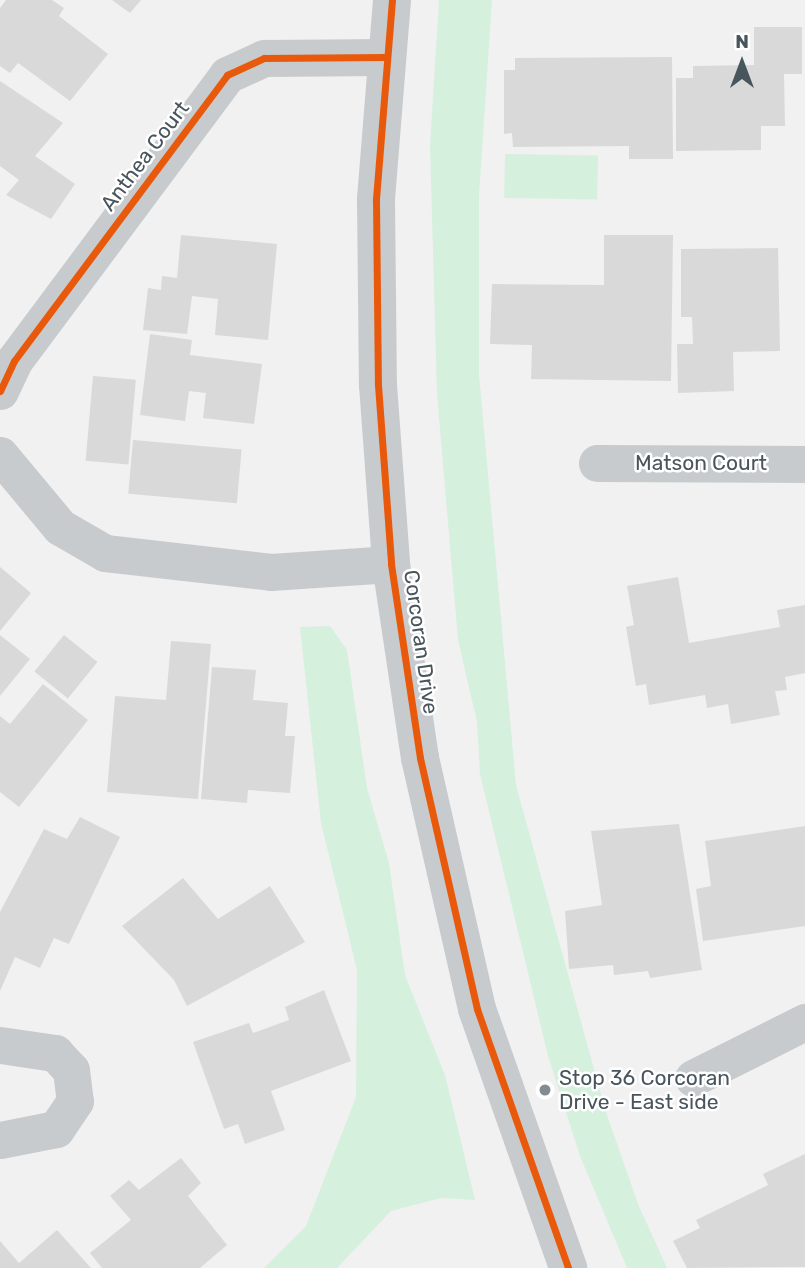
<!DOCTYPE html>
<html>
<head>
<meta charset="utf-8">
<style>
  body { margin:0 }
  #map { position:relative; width:805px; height:1268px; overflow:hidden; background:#f1f1f1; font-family:Rubik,sans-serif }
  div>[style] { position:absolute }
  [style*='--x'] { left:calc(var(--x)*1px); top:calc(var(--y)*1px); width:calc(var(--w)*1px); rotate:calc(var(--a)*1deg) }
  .green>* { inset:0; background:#d6f0de; transform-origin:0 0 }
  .building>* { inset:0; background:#d9d9da; transform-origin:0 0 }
  .minor>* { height:37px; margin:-18.5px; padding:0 18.5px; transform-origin:18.5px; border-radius:18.5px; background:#c8cbcd }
  .tertiary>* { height:38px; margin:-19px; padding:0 19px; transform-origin:19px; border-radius:19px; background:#c8cbcd }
  .cycleway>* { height:7px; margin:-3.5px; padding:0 3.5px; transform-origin:3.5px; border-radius:3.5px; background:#e8590c }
  .dots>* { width:19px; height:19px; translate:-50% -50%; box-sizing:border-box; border:4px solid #fff; border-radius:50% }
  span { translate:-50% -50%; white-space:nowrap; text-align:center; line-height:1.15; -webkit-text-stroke:5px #fff; paint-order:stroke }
  .street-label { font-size:21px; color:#48555d }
  .poi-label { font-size:21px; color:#48555d }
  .left { translate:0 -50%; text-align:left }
  .north { position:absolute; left:707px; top:28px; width:70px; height:70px; -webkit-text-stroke:5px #fff; paint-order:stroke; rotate:0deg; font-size:19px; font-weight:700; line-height:28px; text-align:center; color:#48555d }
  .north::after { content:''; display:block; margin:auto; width:24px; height:32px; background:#48555d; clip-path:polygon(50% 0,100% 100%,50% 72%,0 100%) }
</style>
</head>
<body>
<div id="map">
  <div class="green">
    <i style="clip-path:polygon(439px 0,492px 0,479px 197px,479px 374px,516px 785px,605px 1109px,638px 1204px,667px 1268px,627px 1268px,580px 1156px,548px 1056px,480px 774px,477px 722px,458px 640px,437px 394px,430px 145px)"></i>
    <i style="left:505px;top:154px;width:93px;height:44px;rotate:1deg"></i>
    <i style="clip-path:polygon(330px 626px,347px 650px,367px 788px,389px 863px,405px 975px,445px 1075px,475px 1200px,441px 1198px,391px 1211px,337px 1268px,264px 1268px,306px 1226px,356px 1097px,357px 970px,321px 823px,300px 627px)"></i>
  </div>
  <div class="building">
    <i style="clip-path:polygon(6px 0,52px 0,64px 8px,59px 16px,108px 54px,70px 101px,18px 63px,10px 73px,0 66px,0 8px)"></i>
    <i style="clip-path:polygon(112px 0,141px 0,130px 13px)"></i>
    <i style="clip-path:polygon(754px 27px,802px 27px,802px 74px,784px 74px,785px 126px,761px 126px,761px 150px,676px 151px,676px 78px,693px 78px,693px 66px,754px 65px)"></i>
    <i style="clip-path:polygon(672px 57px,673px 159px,629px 159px,629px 146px,513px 147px,512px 133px,504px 134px,504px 70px,515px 70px,515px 58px)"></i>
    <i style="clip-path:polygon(0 81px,63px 123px,35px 156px,75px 184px,51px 219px,6px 195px,19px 180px,0 166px)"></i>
    <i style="clip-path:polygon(181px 235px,277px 244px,268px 340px,215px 335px,218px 299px,192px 296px,187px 334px,143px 330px,148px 288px,161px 290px,162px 276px,177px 278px)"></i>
    <i style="clip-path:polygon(604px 235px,673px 235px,671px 381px,531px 379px,532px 345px,490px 344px,492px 284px,604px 285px)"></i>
    <i style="clip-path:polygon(778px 248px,780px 351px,733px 352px,734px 391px,678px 393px,677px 344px,693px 344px,692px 317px,681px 317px,681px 249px)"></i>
    <i style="clip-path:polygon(150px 334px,192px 340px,190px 355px,262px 364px,254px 424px,203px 418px,206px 393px,189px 391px,185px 421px,140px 415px)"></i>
    <i style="left:93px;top:376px;width:43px;height:85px;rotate:5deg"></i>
    <i style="left:133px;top:440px;width:109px;height:54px;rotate:5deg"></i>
    <i style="clip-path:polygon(0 567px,31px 593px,0 631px)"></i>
    <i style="clip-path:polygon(678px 577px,689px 643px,780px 627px,777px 610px,805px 605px,805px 673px,785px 677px,787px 690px,775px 691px,780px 715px,731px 724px,728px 704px,707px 708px,705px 695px,649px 705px,646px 684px,636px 686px,626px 627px,634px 625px,627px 586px)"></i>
    <i style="clip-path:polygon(0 635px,30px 659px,0 696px)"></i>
    <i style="left:64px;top:635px;width:43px;height:47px;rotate:39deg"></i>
    <i style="clip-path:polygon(171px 641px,211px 644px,198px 799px,107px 792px,115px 696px,166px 700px)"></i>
    <i style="clip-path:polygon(212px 667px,256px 670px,253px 700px,288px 703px,285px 736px,295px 736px,290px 793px,248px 790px,247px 803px,201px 799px)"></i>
    <i style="clip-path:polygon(43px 684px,88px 720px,19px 807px,0 792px,0 716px,10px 724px)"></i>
    <i style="clip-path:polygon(80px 817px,120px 837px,69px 944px,54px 938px,40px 968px,15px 957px,0 991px,0 912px,44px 829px,67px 839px)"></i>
    <i style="clip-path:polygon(679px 824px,702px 970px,650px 978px,648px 971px,614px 975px,613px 965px,569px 969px,565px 911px,602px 905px,591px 831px)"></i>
    <i style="clip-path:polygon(805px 826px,805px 926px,703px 941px,696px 889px,711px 886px,705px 841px)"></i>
    <i style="clip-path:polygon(183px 878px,218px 919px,270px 886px,305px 942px,187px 1006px,174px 980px,122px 926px)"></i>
    <i style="clip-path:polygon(324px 990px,351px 1061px,271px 1091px,285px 1130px,245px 1144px,238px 1124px,224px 1129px,193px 1042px,249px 1023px,253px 1033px,289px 1020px,285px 1007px)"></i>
    <i style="clip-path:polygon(805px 1154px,805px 1267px,687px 1268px,673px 1241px,700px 1228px,696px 1220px,768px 1185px,763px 1174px)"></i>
    <i style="clip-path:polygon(181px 1158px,201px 1183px,188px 1196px,227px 1245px,200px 1268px,102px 1268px,90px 1253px,131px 1220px,110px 1196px,129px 1180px,139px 1190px)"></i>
    <i style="clip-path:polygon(57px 1230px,91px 1268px,0 1268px,0 1241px,19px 1263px)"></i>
  </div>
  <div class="minor">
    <i style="--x:0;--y:391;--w:33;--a:-65"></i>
    <i style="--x:14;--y:361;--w:357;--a:-53.3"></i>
    <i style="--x:227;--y:75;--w:41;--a:-24.7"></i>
    <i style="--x:264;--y:58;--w:121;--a:-0.5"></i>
    <i style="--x:0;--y:455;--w:94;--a:50.2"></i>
    <i style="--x:60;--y:527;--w:52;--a:30"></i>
    <i style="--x:105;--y:553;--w:167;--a:6.5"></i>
    <i style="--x:271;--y:572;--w:120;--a:-3.8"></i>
    <i style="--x:597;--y:463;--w:208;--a:0.3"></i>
    <i style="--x:0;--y:1045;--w:56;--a:8.3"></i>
    <i style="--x:55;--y:1053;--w:23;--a:47"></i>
    <i style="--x:71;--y:1070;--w:31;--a:83"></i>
    <i style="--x:75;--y:1101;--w:34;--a:124"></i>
    <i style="--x:56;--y:1129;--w:57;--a:168.9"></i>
    <i style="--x:693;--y:1078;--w:125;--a:-26.6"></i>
  </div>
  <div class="tertiary">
    <i style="--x:392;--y:0;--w:201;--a:94.6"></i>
    <i style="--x:376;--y:200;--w:185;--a:89.4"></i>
    <i style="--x:378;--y:385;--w:179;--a:85.8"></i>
    <i style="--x:391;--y:564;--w:196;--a:81.5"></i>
    <i style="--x:420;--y:758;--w:257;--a:77.2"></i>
    <i style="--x:477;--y:1009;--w:275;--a:70.6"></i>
  </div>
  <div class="cycleway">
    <i style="--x:392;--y:0;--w:201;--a:94.6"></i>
    <i style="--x:376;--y:200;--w:185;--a:89.4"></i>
    <i style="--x:378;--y:385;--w:179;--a:85.8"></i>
    <i style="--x:391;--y:564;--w:196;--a:81.5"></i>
    <i style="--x:420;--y:758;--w:257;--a:77.2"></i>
    <i style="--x:477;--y:1009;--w:275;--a:70.6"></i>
    <i style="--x:0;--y:391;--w:33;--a:-65"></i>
    <i style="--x:14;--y:361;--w:357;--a:-53.3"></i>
    <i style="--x:227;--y:75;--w:41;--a:-24.7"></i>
    <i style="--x:264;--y:58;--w:121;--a:-0.5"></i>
  </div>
  <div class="dots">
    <i style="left:545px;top:1090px;background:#838c91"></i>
  </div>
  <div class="street-label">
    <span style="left:145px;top:156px;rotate:-53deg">Anthea Court</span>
    <span style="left:701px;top:463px">Matson Court</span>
    <span style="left:421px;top:642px;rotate:82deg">Corcoran Drive</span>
  </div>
  <div class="poi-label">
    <span class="left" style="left:559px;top:1090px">Stop 36 Corcoran<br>Drive - East side</span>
  </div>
  <div class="north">N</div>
</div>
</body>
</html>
